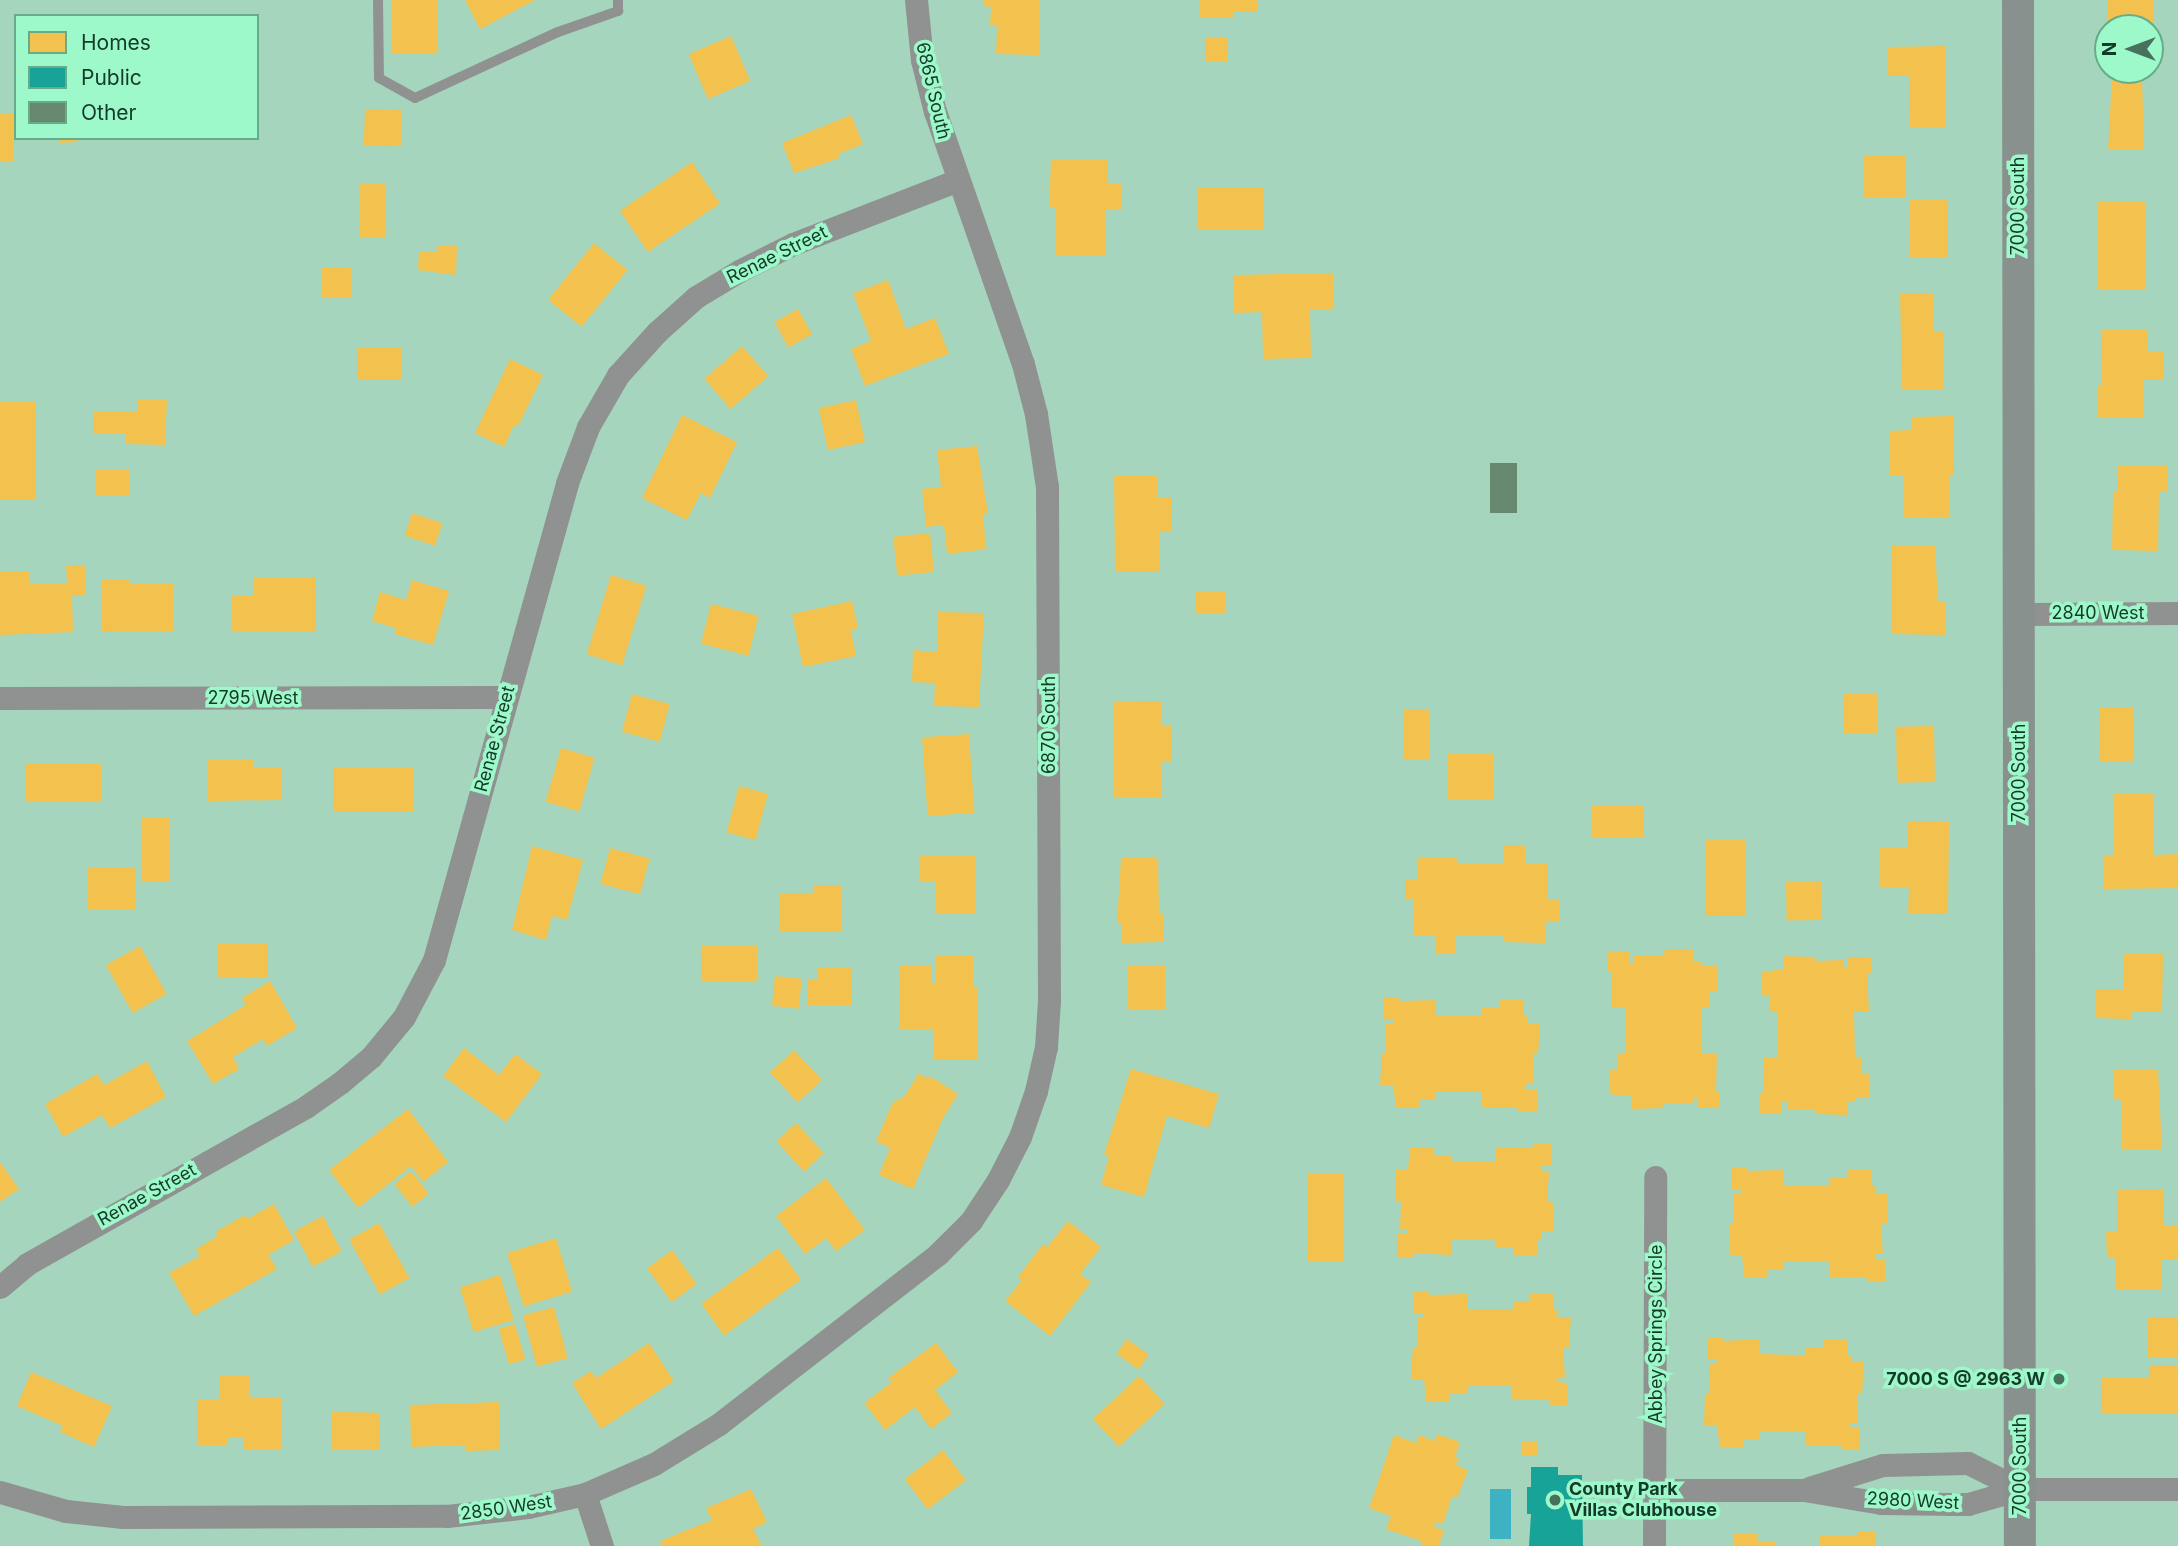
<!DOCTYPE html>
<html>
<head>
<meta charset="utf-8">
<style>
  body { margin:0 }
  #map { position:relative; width:2178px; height:1546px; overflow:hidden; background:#a5d6bd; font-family:Inter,sans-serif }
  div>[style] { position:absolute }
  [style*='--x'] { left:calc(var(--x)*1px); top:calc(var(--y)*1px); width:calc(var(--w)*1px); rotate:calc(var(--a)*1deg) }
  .water>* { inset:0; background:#3db2c3; transform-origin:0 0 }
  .homes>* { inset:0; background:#f2c14e; transform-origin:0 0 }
  .public>* { inset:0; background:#17a398 }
  .building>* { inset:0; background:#678970; transform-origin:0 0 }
  .lane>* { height:10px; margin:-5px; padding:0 5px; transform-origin:5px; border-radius:5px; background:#909292 }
  .street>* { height:23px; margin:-11.5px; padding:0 11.5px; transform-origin:11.5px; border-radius:11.5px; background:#909292 }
  .secondary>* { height:32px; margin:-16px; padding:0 16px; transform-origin:16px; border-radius:16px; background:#89918e }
  .dots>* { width:19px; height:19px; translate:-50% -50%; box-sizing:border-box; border:4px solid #9df8ca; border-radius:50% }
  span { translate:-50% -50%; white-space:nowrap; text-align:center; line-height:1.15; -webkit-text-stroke:7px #9df8ca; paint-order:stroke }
  .street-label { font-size:18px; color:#143b29 }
  .poi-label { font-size:18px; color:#143b29; font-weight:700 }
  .right { translate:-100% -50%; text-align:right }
  .left { translate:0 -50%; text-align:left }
  .legend { position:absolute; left:14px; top:14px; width:245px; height:126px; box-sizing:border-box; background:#9df8ca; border:2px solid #66ac8a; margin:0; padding:9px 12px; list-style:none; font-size:21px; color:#143b29 }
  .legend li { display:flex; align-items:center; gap:14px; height:35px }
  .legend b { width:35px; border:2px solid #66ac8a }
  .north { position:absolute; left:2094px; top:14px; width:70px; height:70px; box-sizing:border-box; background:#9df8ca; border:2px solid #66ac8a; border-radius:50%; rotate:270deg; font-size:19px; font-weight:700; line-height:28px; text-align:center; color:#143b29 }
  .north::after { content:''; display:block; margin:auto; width:24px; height:32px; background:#47715d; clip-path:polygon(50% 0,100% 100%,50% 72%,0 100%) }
</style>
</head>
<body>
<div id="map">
  <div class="water">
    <i style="left:1490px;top:1489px;width:21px;height:50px"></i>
  </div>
  <div class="homes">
    <i style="left:391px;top:0;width:47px;height:54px"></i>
    <i style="clip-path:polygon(465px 0,535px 0,480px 29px)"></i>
    <i style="clip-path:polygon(984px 0,1040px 0,1039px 55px,996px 54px,997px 26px,990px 26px,991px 7px,984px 6px)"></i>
    <i style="clip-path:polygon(1200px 0,1258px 0,1258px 11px,1234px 11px,1234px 17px,1200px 17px)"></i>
    <i style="left:2107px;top:0;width:47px;height:27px"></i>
    <i style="left:731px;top:36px;width:49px;height:46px;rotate:67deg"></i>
    <i style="left:1205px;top:38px;width:22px;height:23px"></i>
    <i style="clip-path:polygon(1946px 46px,1946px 128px,1910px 128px,1909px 76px,1887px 76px,1887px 47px)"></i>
    <i style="clip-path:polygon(2112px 75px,2142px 75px,2144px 150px,2108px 150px)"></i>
    <i style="left:365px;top:109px;width:37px;height:36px;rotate:2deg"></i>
    <i style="left:0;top:114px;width:13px;height:47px"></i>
    <i style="clip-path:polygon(851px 115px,863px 144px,838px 154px,840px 158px,794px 173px,782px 143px)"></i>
    <i style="clip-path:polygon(60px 138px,77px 138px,77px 142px,60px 143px)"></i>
    <i style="left:1905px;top:155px;width:42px;height:42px;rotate:90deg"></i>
    <i style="clip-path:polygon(1051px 160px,1107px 160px,1107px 184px,1122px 184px,1122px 210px,1105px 210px,1105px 255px,1056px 255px,1056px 207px,1049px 207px)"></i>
    <i style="left:692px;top:162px;width:50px;height:87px;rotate:56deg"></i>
    <i style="left:360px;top:184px;width:25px;height:54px"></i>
    <i style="left:1264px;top:187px;width:43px;height:66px;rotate:90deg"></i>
    <i style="left:1910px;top:200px;width:37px;height:57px"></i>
    <i style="left:2097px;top:201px;width:49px;height:88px"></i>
    <i style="left:594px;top:243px;width:43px;height:73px;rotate:39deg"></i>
    <i style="clip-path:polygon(438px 246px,457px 246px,456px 275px,418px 270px,419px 251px,438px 251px)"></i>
    <i style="left:322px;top:267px;width:29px;height:31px"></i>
    <i style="clip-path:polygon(1333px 273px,1334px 310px,1310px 310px,1311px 358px,1263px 359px,1262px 312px,1234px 313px,1233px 275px)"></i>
    <i style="clip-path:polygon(888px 280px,906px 329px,935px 318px,949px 354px,865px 386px,851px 349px,871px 341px,853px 293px)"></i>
    <i style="clip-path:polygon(1900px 293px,1934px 293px,1934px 332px,1944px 332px,1944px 390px,1902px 390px)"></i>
    <i style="left:798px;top:309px;width:29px;height:27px;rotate:61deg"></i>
    <i style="clip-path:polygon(2101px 330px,2147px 330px,2147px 351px,2163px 351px,2163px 379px,2144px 379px,2144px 417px,2097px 417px,2097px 386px,2102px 386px)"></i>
    <i style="left:742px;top:346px;width:40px;height:50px;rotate:49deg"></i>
    <i style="left:357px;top:348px;width:45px;height:32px"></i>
    <i style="clip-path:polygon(510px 359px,543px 375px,518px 426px,514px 425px,504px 447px,475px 433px)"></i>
    <i style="clip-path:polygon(138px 399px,167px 400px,165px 445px,126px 444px,126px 434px,93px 434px,93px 411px,138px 412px)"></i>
    <i style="left:856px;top:400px;width:43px;height:38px;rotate:78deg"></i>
    <i style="left:0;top:402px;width:35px;height:98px"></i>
    <i style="clip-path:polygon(682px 415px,737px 442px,710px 498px,701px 493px,687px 520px,642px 498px)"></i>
    <i style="clip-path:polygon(1953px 416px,1954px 476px,1950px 476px,1950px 517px,1903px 518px,1903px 475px,1889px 475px,1889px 431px,1911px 430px,1911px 417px)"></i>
    <i style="clip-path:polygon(977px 446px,988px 513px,983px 513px,986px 549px,947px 554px,944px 525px,926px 527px,922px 489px,941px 487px,937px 450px)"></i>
    <i style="clip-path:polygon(2118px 465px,2168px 466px,2167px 491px,2159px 491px,2158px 551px,2112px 550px,2113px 492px,2117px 492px)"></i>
    <i style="left:95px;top:470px;width:35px;height:25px"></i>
    <i style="clip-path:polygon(1114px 475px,1158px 475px,1158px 497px,1172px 497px,1172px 532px,1159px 532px,1159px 572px,1115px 572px)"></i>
    <i style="left:412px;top:513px;width:32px;height:24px;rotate:18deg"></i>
    <i style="left:930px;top:533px;width:39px;height:37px;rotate:84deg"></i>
    <i style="clip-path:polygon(1892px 545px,1935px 546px,1938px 601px,1946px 601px,1946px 635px,1891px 634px)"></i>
    <i style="clip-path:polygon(66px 565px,85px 565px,86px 596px,72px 596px,73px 632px,0 635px,0 571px,30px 571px,30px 584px,67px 583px)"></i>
    <i style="left:611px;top:575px;width:37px;height:83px;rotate:17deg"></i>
    <i style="clip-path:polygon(254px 577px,316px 577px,316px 632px,231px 632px,231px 596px,254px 596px)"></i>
    <i style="clip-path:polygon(102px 579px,129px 579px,129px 584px,173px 583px,173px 631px,102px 632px)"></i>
    <i style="clip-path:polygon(412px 580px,449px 591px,433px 645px,395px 634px,396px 628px,372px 621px,380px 592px,406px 600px)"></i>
    <i style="left:1195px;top:592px;width:30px;height:21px"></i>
    <i style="clip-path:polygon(852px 601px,858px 628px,851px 630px,856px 656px,803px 667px,792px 614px)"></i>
    <i style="left:711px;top:604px;width:49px;height:41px;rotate:14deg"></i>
    <i style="clip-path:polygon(938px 612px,984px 613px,979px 707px,934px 706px,935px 683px,912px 682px,913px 650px,937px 652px)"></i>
    <i style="left:632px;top:694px;width:39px;height:39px;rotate:15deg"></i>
    <i style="left:1843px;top:694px;width:35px;height:39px"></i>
    <i style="clip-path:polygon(1161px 701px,1161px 725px,1172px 725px,1172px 761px,1162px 761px,1162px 797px,1114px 797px,1113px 702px)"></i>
    <i style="left:2099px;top:708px;width:35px;height:53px"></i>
    <i style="left:1404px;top:709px;width:26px;height:51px"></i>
    <i style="left:1934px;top:726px;width:56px;height:38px;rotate:89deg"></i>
    <i style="left:969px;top:734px;width:79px;height:47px;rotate:86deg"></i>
    <i style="left:561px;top:748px;width:35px;height:56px;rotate:16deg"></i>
    <i style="left:1447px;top:753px;width:46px;height:46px"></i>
    <i style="clip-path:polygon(207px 759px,253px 759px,253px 768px,282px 768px,282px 800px,208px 801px)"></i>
    <i style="left:25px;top:764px;width:76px;height:38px"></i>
    <i style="left:414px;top:767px;width:44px;height:81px;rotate:90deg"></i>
    <i style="left:739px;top:786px;width:30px;height:48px;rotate:15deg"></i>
    <i style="clip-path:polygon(2113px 794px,2154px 794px,2154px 855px,2178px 854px,2178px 888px,2104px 889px,2104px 855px,2114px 855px)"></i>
    <i style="left:1591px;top:806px;width:52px;height:32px"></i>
    <i style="left:142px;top:817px;width:27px;height:64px"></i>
    <i style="clip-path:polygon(1908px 821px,1949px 822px,1948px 914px,1908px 913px,1909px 888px,1880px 888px,1880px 847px,1908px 847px)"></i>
    <i style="left:1705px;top:840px;width:40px;height:76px"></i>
    <i style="clip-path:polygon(1504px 845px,1525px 846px,1525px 863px,1547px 864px,1547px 899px,1559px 899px,1559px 921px,1546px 921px,1545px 943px,1503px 942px,1503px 936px,1456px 935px,1456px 954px,1435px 954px,1436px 936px,1414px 935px,1414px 900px,1405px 900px,1405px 880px,1418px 880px,1418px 857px,1458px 857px,1458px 863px,1504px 864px)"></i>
    <i style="clip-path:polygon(532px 846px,583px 860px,567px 920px,552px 916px,546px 940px,512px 930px)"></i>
    <i style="left:610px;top:848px;width:41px;height:37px;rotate:15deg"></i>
    <i style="clip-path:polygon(919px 855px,975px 855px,975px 913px,936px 913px,936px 881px,919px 881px)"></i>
    <i style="clip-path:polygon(1158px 857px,1159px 913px,1163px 913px,1163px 942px,1122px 943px,1122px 923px,1117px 923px,1121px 858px)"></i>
    <i style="left:87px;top:868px;width:48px;height:42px"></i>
    <i style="left:1821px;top:881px;width:39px;height:35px;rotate:89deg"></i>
    <i style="clip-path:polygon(813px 885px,842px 885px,842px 931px,779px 931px,779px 893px,813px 893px)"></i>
    <i style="left:218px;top:943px;width:50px;height:34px"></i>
    <i style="left:701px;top:945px;width:56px;height:36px"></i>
    <i style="left:140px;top:946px;width:55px;height:39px;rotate:61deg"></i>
    <i style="clip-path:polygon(1672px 949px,1694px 949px,1694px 962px,1702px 962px,1702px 966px,1718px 966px,1718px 991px,1710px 991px,1710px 1007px,1702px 1007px,1702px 1054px,1717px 1054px,1716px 1091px,1719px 1091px,1719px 1107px,1697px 1107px,1697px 1097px,1693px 1097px,1693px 1104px,1663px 1104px,1663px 1108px,1632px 1109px,1632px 1096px,1609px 1094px,1609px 1070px,1618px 1070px,1618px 1053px,1625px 1053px,1625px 1008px,1611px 1008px,1611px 971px,1607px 971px,1607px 952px,1629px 952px,1629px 963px,1634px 963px,1634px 955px,1663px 956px,1663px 951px)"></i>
    <i style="clip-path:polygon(2123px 953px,2163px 953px,2162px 1011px,2131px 1011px,2131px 1019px,2096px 1018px,2096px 989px,2123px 989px)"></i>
    <i style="clip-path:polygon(935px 956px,973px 956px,973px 987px,978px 987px,978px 1059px,934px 1059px,934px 1029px,900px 1029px,900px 966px,932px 966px,932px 984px,935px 984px)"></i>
    <i style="clip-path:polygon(1783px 956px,1815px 957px,1815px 961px,1844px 960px,1844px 967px,1848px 967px,1848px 957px,1871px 957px,1871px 974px,1867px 974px,1869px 1011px,1854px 1011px,1855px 1057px,1862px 1057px,1862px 1074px,1870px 1074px,1870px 1098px,1855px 1098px,1855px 1102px,1847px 1102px,1847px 1115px,1816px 1114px,1816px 1109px,1787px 1110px,1787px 1102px,1782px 1102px,1782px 1113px,1759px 1113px,1759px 1094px,1763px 1094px,1763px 1058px,1777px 1058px,1777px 1012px,1769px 1012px,1769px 995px,1761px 995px,1761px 972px,1783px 969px)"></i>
    <i style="left:1127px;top:966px;width:38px;height:43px"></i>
    <i style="clip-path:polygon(818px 968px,851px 968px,851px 1005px,808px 1005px,808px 980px,818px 980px)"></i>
    <i style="left:775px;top:976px;width:27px;height:30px;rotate:6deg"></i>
    <i style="clip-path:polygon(270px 981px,297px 1028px,267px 1046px,263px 1039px,233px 1057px,239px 1069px,213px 1084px,187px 1041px,246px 1005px,242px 998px)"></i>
    <i style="clip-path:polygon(1383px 997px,1400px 998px,1400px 1001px,1436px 1000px,1436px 1015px,1482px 1015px,1482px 1007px,1499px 1007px,1499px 1000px,1523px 1000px,1523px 1015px,1527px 1015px,1527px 1023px,1540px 1023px,1538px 1054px,1533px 1054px,1534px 1083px,1526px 1083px,1526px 1089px,1537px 1089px,1537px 1111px,1518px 1111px,1518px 1107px,1482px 1107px,1482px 1092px,1436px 1092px,1436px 1100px,1419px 1100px,1419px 1108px,1396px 1108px,1393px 1085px,1380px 1085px,1382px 1054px,1386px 1054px,1386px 1024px,1393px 1024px,1393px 1020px,1383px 1020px)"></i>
    <i style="clip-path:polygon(464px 1048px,499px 1075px,515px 1054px,542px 1074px,506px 1122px,443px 1076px)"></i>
    <i style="left:794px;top:1050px;width:41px;height:33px;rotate:47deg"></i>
    <i style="clip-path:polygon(147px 1061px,166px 1097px,110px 1128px,102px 1115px,63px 1137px,45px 1104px,97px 1074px,104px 1085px)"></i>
    <i style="clip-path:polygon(1131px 1069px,1219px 1094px,1209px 1128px,1167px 1116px,1144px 1197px,1101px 1185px,1109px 1156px,1104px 1155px)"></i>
    <i style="clip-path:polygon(2114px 1070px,2158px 1070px,2162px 1149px,2121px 1149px,2121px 1099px,2114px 1099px)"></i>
    <i style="clip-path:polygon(919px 1073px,928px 1079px,930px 1076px,958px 1094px,943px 1118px,913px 1189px,879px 1175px,890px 1148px,876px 1141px,893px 1102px,904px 1097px)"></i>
    <i style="clip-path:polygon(408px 1109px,448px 1162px,423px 1182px,411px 1166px,358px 1208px,329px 1170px)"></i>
    <i style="left:796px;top:1123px;width:41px;height:27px;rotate:47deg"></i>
    <i style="clip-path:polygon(1533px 1144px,1551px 1144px,1551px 1166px,1541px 1166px,1541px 1172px,1549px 1172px,1547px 1201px,1552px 1201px,1554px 1210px,1554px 1232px,1541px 1232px,1541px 1240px,1537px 1240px,1537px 1255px,1513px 1255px,1513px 1248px,1496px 1248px,1496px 1240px,1451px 1240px,1451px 1255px,1414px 1253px,1414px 1257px,1397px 1257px,1397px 1234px,1407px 1234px,1407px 1230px,1400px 1230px,1401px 1201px,1396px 1201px,1395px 1169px,1408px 1169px,1410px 1147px,1434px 1147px,1434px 1155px,1451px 1155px,1451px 1162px,1496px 1162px,1496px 1148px,1533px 1148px)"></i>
    <i style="clip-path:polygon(0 1162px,19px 1189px,0 1202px)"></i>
    <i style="clip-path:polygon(1731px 1168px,1748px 1168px,1748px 1171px,1784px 1170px,1784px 1185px,1830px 1185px,1830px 1177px,1847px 1177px,1847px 1170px,1871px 1170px,1871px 1185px,1876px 1185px,1876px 1193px,1888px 1193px,1887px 1224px,1881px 1224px,1883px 1254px,1875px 1253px,1875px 1259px,1885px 1259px,1885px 1281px,1867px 1281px,1867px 1277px,1830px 1277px,1830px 1262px,1784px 1262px,1784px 1270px,1768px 1270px,1768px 1278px,1744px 1278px,1742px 1255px,1729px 1255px,1730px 1224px,1734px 1224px,1734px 1194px,1741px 1194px,1741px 1190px,1731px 1190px)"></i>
    <i style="left:411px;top:1171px;width:29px;height:21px;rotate:52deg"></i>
    <i style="left:1308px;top:1174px;width:35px;height:88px"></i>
    <i style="clip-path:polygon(826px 1178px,865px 1230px,836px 1251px,826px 1238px,805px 1254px,776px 1216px)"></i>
    <i style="clip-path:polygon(2163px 1189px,2163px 1225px,2177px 1225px,2177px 1260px,2162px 1260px,2162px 1290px,2116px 1290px,2116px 1257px,2107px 1257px,2106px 1232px,2117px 1232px,2117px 1190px)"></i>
    <i style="clip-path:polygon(274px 1204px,294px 1240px,268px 1255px,277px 1269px,194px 1316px,169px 1273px,200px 1256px,196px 1249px,218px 1236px,215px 1232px,245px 1215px,247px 1219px)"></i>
    <i style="left:323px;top:1216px;width:40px;height:33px;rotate:62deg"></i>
    <i style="clip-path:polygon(1068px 1221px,1101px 1247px,1080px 1274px,1091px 1282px,1050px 1336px,1005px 1301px,1022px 1280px,1018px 1277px,1043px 1244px,1047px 1247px)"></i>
    <i style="left:379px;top:1223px;width:63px;height:34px;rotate:61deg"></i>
    <i style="left:556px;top:1238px;width:56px;height:51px;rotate:73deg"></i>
    <i style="left:778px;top:1248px;width:39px;height:95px;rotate:54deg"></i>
    <i style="left:672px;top:1250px;width:42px;height:31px;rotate:54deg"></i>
    <i style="left:500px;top:1275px;width:47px;height:42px;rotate:73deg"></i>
    <i style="clip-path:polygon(1414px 1291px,1430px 1291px,1430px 1295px,1467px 1294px,1467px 1309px,1513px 1309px,1513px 1301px,1530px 1301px,1530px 1294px,1554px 1294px,1554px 1309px,1558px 1309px,1558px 1317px,1571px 1317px,1569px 1348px,1563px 1348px,1565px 1377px,1557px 1377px,1557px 1382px,1568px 1383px,1568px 1405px,1549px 1405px,1549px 1400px,1512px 1400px,1512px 1386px,1467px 1386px,1467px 1394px,1450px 1394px,1450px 1401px,1426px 1401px,1424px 1379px,1411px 1379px,1413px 1347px,1417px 1347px,1417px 1318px,1423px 1318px,1423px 1314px,1414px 1314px)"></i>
    <i style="left:554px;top:1307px;width:53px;height:32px;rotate:75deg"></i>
    <i style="left:2148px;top:1317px;width:30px;height:41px"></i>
    <i style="left:515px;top:1324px;width:37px;height:17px;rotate:74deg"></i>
    <i style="clip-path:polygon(1707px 1337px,1723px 1337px,1723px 1341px,1760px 1339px,1760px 1354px,1806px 1355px,1806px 1347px,1823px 1347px,1823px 1339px,1847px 1339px,1847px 1355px,1851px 1355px,1851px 1362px,1864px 1362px,1862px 1394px,1857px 1394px,1858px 1423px,1850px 1423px,1850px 1428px,1860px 1428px,1860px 1450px,1842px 1450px,1842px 1446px,1805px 1446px,1805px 1432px,1760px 1432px,1760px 1440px,1743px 1439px,1743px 1447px,1720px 1447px,1717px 1425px,1704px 1425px,1705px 1393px,1710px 1393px,1709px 1363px,1717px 1363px,1717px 1360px,1707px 1360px)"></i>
    <i style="left:1127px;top:1339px;width:27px;height:18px;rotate:36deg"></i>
    <i style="clip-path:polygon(649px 1343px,674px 1381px,601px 1429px,572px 1383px,591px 1371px,596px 1378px)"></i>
    <i style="clip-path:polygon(936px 1343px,958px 1372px,935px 1390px,952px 1413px,931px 1429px,915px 1407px,885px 1430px,864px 1403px,892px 1382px,888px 1378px)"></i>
    <i style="clip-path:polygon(2149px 1365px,2177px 1365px,2177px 1414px,2101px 1414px,2101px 1378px,2149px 1378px)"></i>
    <i style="clip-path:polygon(31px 1372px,112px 1406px,94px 1447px,60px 1432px,63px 1426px,17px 1406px)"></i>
    <i style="clip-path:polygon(219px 1376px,249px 1376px,249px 1398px,281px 1398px,281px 1450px,243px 1450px,243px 1437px,227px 1437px,227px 1445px,197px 1445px,197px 1400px,219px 1400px)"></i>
    <i style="left:1139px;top:1376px;width:38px;height:63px;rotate:47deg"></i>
    <i style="clip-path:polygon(499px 1402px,500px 1450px,466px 1451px,466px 1445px,411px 1447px,410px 1405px)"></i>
    <i style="left:332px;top:1412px;width:48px;height:37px;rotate:1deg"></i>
    <i style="clip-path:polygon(1437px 1434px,1460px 1442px,1455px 1457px,1459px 1458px,1456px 1465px,1468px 1470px,1457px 1498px,1452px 1496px,1443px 1524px,1436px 1522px,1434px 1527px,1444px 1530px,1439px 1546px,1421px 1546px,1421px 1541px,1386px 1529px,1391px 1516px,1369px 1508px,1394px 1435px,1416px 1443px,1419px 1435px,1435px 1441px)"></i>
    <i style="left:1522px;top:1441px;width:16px;height:14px"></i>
    <i style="left:943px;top:1450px;width:38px;height:48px;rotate:53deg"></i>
    <i style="clip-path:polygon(751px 1489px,767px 1522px,753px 1529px,762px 1546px,662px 1546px,660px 1541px,712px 1520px,706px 1508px)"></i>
    <i style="clip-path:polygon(1857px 1532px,1876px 1532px,1876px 1546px,1820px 1546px,1820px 1536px,1857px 1536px)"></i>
    <i style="clip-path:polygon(1734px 1534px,1758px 1534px,1758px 1542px,1775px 1542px,1775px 1546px,1734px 1546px)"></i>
  </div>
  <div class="public">
    <i style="clip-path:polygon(1531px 1467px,1558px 1467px,1558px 1475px,1582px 1475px,1583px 1546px,1529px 1546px,1531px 1514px,1527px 1514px,1527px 1487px,1531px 1487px)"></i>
  </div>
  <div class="building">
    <i style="left:1490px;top:463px;width:27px;height:50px"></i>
  </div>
  <div class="lane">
    <i style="--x:378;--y:0;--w:78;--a:89.3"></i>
    <i style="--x:379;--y:78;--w:41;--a:29.1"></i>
    <i style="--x:415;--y:98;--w:157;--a:-24.8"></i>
    <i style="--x:558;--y:32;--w:64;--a:-19.3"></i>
    <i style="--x:618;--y:11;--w:11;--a:-90"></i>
  </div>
  <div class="street">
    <i style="--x:2018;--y:614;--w:160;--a:-0.4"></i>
    <i style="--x:0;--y:698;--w:506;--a:-0.11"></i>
    <i style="--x:0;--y:1287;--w:35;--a:-40"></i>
    <i style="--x:27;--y:1264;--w:322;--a:-29.4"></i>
    <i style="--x:307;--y:1106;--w:40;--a:-34.9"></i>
    <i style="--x:340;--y:1083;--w:40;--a:-40"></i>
    <i style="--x:371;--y:1057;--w:52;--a:-50.5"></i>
    <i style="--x:404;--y:1017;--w:64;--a:-62.2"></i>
    <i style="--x:434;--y:960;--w:495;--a:-74.4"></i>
    <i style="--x:567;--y:483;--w:60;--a:-69.4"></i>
    <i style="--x:588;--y:427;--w:60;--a:-60"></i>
    <i style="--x:618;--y:375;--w:58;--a:-47.8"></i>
    <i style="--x:657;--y:332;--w:52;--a:-41.9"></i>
    <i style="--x:696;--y:297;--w:52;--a:-31"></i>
    <i style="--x:741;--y:270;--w:58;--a:-26.6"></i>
    <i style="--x:793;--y:244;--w:177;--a:-21.2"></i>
    <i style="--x:1809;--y:1488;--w:77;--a:-17.3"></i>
    <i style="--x:1883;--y:1465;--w:85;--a:-1.3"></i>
    <i style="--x:1968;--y:1463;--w:58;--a:26.6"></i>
    <i style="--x:1655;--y:1490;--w:149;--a:0"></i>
    <i style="--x:1804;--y:1490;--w:78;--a:9.6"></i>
    <i style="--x:1881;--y:1503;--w:73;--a:0.8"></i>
    <i style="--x:1954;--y:1504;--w:14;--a:0"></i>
    <i style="--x:1968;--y:1504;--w:54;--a:-16.1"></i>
    <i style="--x:2020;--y:1489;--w:158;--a:0"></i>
    <i style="--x:0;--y:1492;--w:69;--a:16.1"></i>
    <i style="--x:66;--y:1511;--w:57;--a:6"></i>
    <i style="--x:123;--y:1517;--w:324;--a:-0.2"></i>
    <i style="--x:447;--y:1516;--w:81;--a:-6.3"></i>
    <i style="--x:528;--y:1507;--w:58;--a:-12.8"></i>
    <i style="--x:585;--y:1494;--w:75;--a:-23.5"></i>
    <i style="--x:654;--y:1464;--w:76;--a:-31.6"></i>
    <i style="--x:719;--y:1424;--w:277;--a:-37.8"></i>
    <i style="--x:938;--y:1254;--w:47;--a:-45"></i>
    <i style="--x:971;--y:1221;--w:49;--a:-56.6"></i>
    <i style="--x:998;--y:1180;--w:48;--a:-62.9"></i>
    <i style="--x:1020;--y:1137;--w:49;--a:-70.8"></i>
    <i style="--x:1036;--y:1091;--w:45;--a:-77.2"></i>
    <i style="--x:1046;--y:1047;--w:46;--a:-86.3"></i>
    <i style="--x:1049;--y:1001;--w:514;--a:-90.22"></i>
    <i style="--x:1047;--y:487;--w:74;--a:-98.6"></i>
    <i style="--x:1036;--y:414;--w:52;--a:-104.6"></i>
    <i style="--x:1023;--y:364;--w:267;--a:-109.2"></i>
    <i style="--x:935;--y:112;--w:54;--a:-104"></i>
    <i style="--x:922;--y:60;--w:60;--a:-95.7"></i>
    <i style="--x:585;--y:1494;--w:55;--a:71.9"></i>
    <i style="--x:1654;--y:1546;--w:369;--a:-89.8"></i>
  </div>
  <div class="secondary">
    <i style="--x:2018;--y:0;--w:1546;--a:89.93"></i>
  </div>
  <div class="dots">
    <i style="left:2059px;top:1379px;background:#47715d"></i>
    <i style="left:1555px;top:1500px;background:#47715d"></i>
  </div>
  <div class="street-label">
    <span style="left:933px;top:91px;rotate:77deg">6865 South</span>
    <span style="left:2018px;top:206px;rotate:-90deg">7000 South</span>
    <span style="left:777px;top:255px;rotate:-26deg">Renae Street</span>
    <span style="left:2098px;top:613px">2840 West</span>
    <span style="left:253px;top:698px">2795 West</span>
    <span style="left:1049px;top:725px;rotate:-90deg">6870 South</span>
    <span style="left:495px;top:739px;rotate:-75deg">Renae Street</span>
    <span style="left:2019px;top:773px;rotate:-90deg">7000 South</span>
    <span style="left:147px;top:1195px;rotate:-29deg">Renae Street</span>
    <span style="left:1656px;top:1334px;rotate:-90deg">Abbey Springs Circle</span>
    <span style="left:2020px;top:1466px;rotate:-90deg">7000 South</span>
    <span style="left:1913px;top:1501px;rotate:3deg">2980 West</span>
    <span style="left:506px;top:1508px;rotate:-8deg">2850 West</span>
  </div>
  <div class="poi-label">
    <span class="right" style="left:2045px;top:1379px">7000 S @ 2963 W</span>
    <span class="left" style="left:1569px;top:1500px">County Park<br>Villas Clubhouse</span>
  </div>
  <ul class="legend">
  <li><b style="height:19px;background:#f2c14e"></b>Homes</li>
  <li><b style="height:19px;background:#17a398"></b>Public</li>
  <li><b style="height:19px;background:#678970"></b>Other</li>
  </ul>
  <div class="north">N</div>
</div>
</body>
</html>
